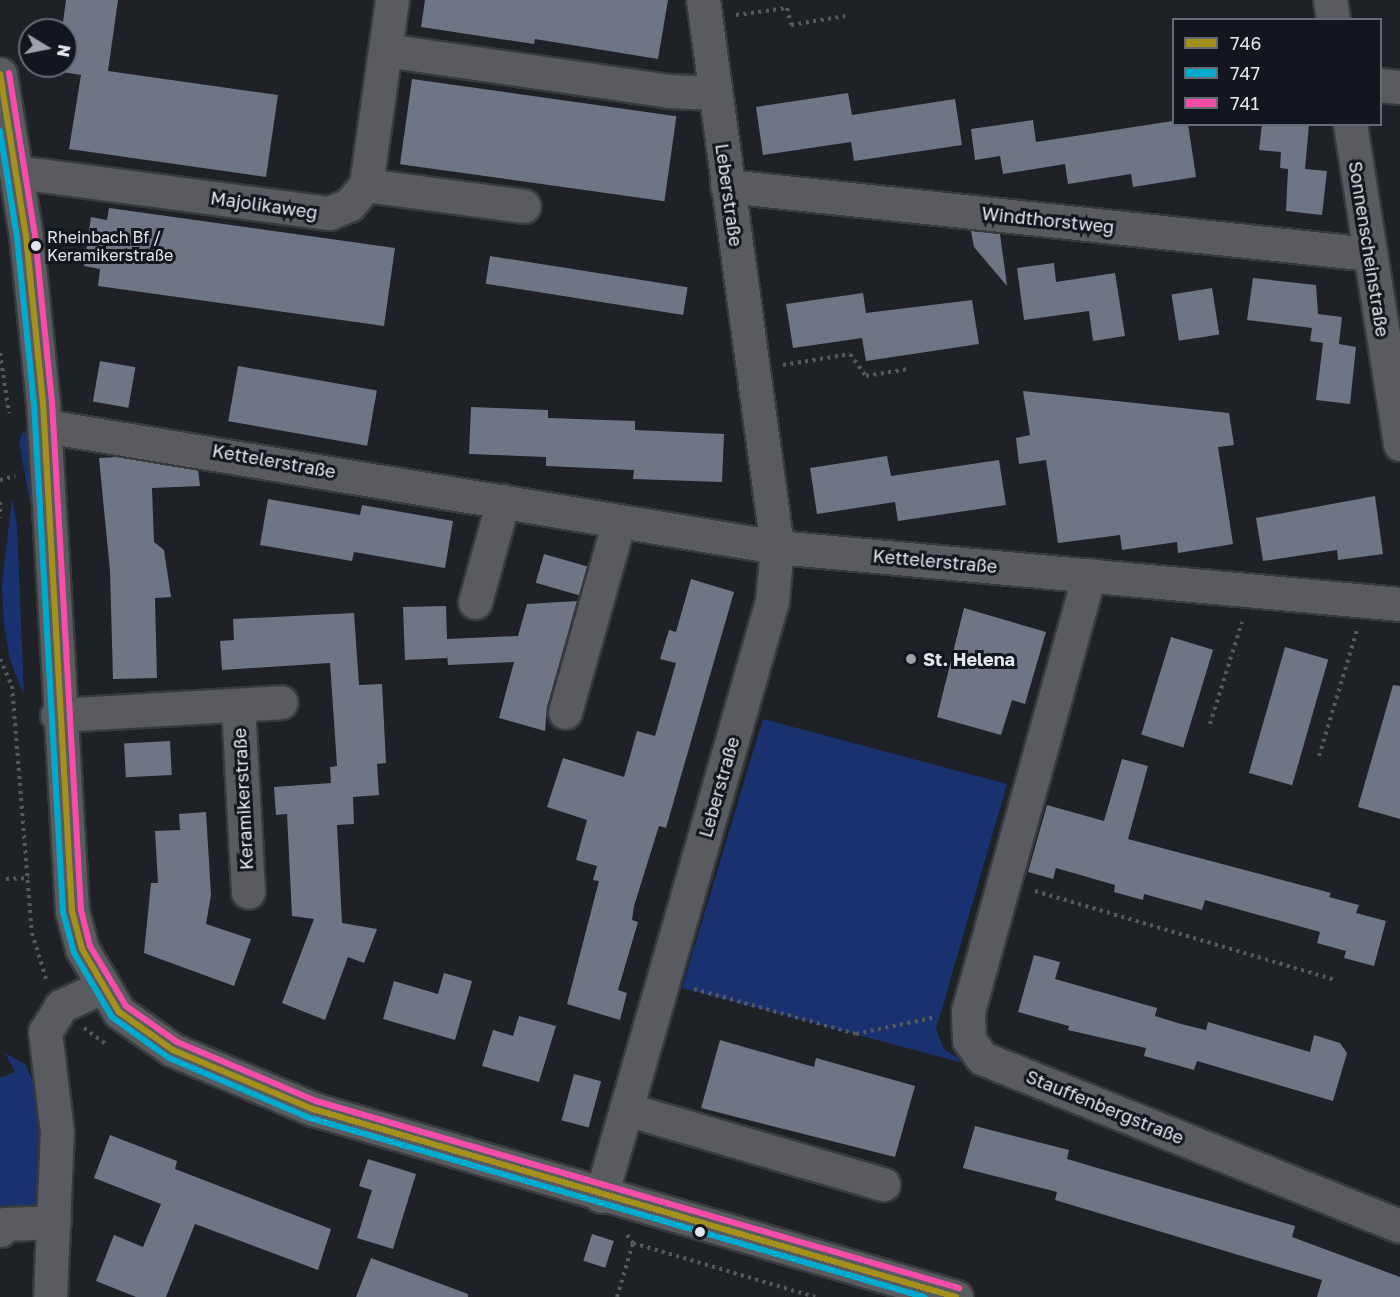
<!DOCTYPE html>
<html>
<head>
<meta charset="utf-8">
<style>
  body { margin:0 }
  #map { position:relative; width:1400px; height:1297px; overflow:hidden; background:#1e2126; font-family:"Golos Text",sans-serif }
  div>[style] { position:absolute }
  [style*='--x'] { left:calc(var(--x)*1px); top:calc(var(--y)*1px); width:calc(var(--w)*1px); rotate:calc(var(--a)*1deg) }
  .green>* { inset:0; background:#19316e }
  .building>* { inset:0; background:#6e7585; transform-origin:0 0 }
  .path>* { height:4px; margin-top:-2px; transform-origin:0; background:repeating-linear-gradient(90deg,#55585c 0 3px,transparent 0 7.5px) }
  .roads { filter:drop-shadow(2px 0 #383b3e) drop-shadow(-2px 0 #383b3e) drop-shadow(0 2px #383b3e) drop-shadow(0 -2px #383b3e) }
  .minor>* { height:33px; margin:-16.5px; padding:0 16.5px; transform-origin:16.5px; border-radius:16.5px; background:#595b5e }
  .bus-1>* { height:6px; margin:-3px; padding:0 3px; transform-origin:3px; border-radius:3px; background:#a4911c }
  .bus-2>* { height:6px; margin:-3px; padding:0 3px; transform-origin:3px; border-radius:3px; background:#00a9ce }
  .bus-3>* { height:6px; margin:-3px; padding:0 3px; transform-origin:3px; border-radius:3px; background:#f54da8 }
  .dots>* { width:16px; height:16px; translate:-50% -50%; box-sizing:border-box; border:3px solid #12171f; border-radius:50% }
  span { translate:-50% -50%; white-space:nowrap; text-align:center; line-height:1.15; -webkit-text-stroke:6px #12171f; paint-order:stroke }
  .bus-label { font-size:16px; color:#e3e6ec }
  .left { translate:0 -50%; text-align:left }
  .street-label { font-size:18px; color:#e3e6ec }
  .poi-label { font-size:18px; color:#e3e6ec; font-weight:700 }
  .legend { position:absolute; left:1172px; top:18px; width:210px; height:108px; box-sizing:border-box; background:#12171f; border:2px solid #666a71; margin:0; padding:8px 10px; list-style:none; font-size:18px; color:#e3e6ec }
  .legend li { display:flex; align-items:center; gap:12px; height:30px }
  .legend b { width:30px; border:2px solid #666a71 }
  .north { position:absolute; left:18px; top:18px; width:60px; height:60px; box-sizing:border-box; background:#12171f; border:2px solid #666a71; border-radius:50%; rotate:100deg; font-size:16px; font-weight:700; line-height:24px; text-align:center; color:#e3e6ec }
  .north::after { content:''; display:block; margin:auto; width:21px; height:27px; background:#9ea1a7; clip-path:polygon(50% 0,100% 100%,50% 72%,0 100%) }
</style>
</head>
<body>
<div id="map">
  <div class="green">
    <i style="clip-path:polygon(24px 431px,29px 436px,30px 504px,19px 441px)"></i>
    <i style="clip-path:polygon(12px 498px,17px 525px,24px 696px,10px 660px,4px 624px,2px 585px)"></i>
    <i style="clip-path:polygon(763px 719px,1007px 784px,936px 1029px,944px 1049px,967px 1064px,682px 988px)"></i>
    <i style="clip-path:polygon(5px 1053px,25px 1064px,38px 1093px,42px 1209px,0 1208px,0 1078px,15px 1072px)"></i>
  </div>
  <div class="building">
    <i style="clip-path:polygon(66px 0,118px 0,108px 71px,278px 95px,266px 177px,69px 149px,81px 75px,56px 71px,57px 66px,66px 66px,66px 30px,62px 30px)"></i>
    <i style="clip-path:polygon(425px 0,668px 0,658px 59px,535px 39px,534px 44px,421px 27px)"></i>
    <i style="left:412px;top:79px;width:267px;height:86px;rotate:8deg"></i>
    <i style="clip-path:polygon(848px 93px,852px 115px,955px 99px,962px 145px,854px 161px,851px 142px,763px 155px,756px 107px)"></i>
    <i style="clip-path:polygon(1033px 120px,1036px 142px,1173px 121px,1188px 124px,1196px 177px,1133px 187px,1131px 174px,1068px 184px,1065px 164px,1003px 174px,1000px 156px,975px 160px,971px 129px)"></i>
    <i style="clip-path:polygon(1262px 124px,1309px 124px,1305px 169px,1327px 171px,1322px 215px,1286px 211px,1288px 169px,1280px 168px,1281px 152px,1259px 150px)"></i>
    <i style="clip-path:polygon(109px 208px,395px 248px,384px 326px,98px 286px,100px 269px,84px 266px,91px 217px,107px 220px)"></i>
    <i style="clip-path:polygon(971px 231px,1000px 234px,1007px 286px,974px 247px)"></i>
    <i style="left:490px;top:256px;width:200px;height:28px;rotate:9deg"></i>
    <i style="clip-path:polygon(1054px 263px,1056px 282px,1115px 273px,1125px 336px,1093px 341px,1089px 311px,1024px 320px,1017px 268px)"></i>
    <i style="clip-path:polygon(1253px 278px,1316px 285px,1318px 314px,1342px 317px,1339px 344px,1356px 347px,1350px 404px,1316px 400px,1323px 343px,1310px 341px,1312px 328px,1247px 320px)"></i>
    <i style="left:1212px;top:288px;width:47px;height:41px;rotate:81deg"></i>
    <i style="clip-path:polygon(863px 293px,866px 313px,972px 300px,979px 344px,866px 361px,862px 338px,793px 348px,786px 304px)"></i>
    <i style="left:100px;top:361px;width:36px;height:41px;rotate:10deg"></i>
    <i style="left:238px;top:366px;width:141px;height:56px;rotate:10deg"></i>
    <i style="clip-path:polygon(1023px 391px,1229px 413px,1234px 445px,1218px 447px,1233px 544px,1178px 553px,1177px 542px,1122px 550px,1120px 535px,1058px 543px,1046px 460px,1019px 464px,1016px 438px,1030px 435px)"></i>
    <i style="clip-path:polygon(471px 407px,548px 410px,548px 418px,635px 421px,635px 430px,724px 434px,722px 482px,633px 479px,634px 470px,546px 466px,546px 457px,469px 454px)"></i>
    <i style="clip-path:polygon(887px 456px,891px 476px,999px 460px,1006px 505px,898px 521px,895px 502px,817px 514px,810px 468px)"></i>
    <i style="clip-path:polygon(117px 457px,198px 470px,200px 486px,152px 488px,154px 542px,164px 550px,171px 597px,155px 598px,157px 678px,113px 679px,110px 571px,99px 458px)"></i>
    <i style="clip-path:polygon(1375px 496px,1383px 554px,1338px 560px,1337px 550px,1263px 561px,1256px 518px)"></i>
    <i style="clip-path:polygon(268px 499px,360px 515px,362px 505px,453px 521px,445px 568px,354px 552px,352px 561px,260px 545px)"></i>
    <i style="left:544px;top:554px;width:45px;height:30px;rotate:16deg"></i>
    <i style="clip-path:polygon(691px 579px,734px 592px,666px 828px,659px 826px,634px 906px,632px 920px,638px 922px,618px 990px,627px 993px,620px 1020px,567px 1004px,599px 881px,593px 880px,597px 866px,576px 860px,587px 820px,547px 807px,563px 758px,624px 777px,637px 731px,655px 736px,676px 663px,660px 659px,669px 630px,676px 632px)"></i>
    <i style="clip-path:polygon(577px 601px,547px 707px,545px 731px,499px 718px,514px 662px,448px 665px,447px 654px,447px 658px,405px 660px,403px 607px,446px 606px,447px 639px,518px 636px,527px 604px)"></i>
    <i style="clip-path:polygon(964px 608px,1046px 632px,1025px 704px,1012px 700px,1001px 735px,937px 717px)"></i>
    <i style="clip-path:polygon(354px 613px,359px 685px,382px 684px,386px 763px,377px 764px,379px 795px,353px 797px,354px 824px,337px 825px,342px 923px,377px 929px,364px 963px,348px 957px,325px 1020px,282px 1003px,314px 919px,292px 916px,287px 814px,276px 815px,274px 787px,331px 783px,330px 767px,337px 766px,330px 663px,222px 670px,220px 641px,234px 640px,233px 619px)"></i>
    <i style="left:1171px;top:637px;width:44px;height:102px;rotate:17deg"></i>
    <i style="left:1285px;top:647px;width:45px;height:131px;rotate:16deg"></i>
    <i style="clip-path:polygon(1393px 685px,1400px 686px,1400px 819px,1358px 807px)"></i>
    <i style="left:170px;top:741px;width:34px;height:46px;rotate:87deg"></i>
    <i style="clip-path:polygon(1122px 759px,1148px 766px,1128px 839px,1331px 893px,1329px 897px,1359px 905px,1356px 913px,1386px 921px,1374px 966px,1344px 958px,1346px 951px,1317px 943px,1320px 932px,1205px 900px,1202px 910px,1144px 894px,1143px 900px,1114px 892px,1115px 885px,1056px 868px,1053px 879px,1028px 872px,1047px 805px,1104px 821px)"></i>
    <i style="clip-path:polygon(206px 812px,211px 895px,206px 924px,251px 939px,234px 986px,144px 953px,151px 883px,158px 883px,155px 831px,180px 830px,179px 814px)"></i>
    <i style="clip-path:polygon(1034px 955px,1060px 962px,1055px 979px,1157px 1008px,1155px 1016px,1181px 1024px,1206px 1030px,1208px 1022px,1310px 1052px,1314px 1035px,1340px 1043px,1347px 1053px,1333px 1101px,1197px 1061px,1194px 1070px,1144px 1056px,1146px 1048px,1068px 1030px,1069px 1026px,1018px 1012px)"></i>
    <i style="clip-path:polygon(444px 973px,472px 981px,455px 1040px,383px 1019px,394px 981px,438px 994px)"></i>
    <i style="clip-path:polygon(519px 1016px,556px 1026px,539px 1082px,482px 1066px,493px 1030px,513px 1036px)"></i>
    <i style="clip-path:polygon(720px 1040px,814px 1067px,816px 1058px,915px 1086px,895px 1157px,701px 1108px)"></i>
    <i style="left:574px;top:1074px;width:28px;height:48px;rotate:15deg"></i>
    <i style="clip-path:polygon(975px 1126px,1069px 1150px,1067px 1159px,1295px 1226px,1292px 1237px,1400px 1277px,1400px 1297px,1317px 1297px,1322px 1280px,1055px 1200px,1057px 1192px,963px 1168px)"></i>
    <i style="clip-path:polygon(110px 1135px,177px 1161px,175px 1169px,331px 1229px,318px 1270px,195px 1224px,166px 1297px,136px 1297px,96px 1281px,114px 1235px,143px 1247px,161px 1204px,94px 1178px)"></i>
    <i style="clip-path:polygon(368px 1159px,416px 1174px,393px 1249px,357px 1238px,372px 1190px,359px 1186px)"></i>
    <i style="left:592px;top:1234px;width:23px;height:28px;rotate:18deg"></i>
    <i style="clip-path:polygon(371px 1258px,468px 1294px,468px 1297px,356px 1297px)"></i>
  </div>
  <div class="path">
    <i style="--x:736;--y:15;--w:51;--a:-7.8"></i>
    <i style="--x:787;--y:8;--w:17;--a:77"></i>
    <i style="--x:791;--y:25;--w:55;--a:-9.5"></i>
    <i style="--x:0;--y:353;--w:61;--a:81.5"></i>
    <i style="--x:783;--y:365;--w:68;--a:-9.3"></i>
    <i style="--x:850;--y:354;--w:27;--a:54"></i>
    <i style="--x:866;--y:376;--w:42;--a:-9.7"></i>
    <i style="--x:0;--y:480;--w:16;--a:-15"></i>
    <i style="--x:0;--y:502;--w:16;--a:90"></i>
    <i style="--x:0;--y:659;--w:30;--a:66"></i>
    <i style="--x:12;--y:686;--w:248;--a:85.4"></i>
    <i style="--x:32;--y:933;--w:48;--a:73.1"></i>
    <i style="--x:1210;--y:724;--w:107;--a:-72.6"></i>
    <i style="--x:1319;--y:756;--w:132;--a:-73.2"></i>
    <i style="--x:6;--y:879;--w:23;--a:-2"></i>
    <i style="--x:1035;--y:891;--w:311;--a:16.5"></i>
    <i style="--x:694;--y:989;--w:168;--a:15.5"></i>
    <i style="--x:856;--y:1034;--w:82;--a:-12"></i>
    <i style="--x:84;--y:1028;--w:29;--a:36"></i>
    <i style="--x:627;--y:1235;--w:10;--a:53"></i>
    <i style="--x:633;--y:1243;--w:190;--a:16.5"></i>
    <i style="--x:617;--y:1297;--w:56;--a:-73.5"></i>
  </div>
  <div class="roads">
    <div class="minor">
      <i style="--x:1330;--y:0;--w:20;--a:81"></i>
      <i style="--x:385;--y:50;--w:50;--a:-82"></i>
      <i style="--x:0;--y:74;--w:164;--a:80.9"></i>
      <i style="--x:26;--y:236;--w:167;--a:84.2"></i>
      <i style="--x:43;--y:402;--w:510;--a:86.74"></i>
      <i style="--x:72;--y:911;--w:39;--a:75"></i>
      <i style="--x:82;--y:949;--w:73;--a:59.6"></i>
      <i style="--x:119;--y:1012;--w:66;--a:35.1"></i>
      <i style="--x:173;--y:1050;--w:152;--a:22.9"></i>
      <i style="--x:313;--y:1109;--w:670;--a:16.3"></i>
      <i style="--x:1380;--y:85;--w:20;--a:6"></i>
      <i style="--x:1350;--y:124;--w:324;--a:81.1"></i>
      <i style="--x:17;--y:172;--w:315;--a:7.5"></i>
      <i style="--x:329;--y:213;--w:22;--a:-22"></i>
      <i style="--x:349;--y:205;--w:26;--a:-50"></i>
      <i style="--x:366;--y:185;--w:136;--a:-82"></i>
      <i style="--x:385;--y:50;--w:286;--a:8.2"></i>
      <i style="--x:668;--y:91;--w:47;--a:2.4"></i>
      <i style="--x:366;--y:185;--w:159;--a:7.6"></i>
      <i style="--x:727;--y:186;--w:647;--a:6.04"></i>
      <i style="--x:45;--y:426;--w:742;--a:9.39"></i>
      <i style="--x:777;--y:547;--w:626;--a:5.23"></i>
      <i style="--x:1089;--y:575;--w:452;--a:105.5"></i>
      <i style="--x:968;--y:1010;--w:30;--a:88"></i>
      <i style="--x:969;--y:1040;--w:22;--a:54"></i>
      <i style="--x:982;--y:1058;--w:450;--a:21.9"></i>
      <i style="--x:475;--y:602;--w:105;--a:-74.5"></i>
      <i style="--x:238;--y:706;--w:186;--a:86.9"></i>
      <i style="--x:565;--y:712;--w:198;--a:-74.2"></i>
      <i style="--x:57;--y:715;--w:224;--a:-3.3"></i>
      <i style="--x:626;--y:1109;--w:268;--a:16.3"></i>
      <i style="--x:601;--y:1196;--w:619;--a:-73.97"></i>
      <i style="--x:772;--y:601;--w:54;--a:-84.7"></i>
      <i style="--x:777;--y:547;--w:552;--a:-97.7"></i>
      <i style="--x:0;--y:1230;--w:8;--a:-50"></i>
      <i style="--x:5;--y:1224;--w:49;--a:-2.3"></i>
      <i style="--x:50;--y:1297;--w:165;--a:-87.6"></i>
      <i style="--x:57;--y:1132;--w:101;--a:-96.8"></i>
      <i style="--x:45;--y:1032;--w:31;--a:-58"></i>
      <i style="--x:61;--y:1006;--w:45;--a:-24.9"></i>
    </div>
  </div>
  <div class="bus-1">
    <i style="--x:0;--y:74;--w:164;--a:80.9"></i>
    <i style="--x:26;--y:236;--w:167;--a:84.2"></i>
    <i style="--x:43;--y:402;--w:510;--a:86.74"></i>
    <i style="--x:72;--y:911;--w:39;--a:75"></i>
    <i style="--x:82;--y:949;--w:73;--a:59.6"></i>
    <i style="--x:119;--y:1012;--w:66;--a:35.1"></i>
    <i style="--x:173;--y:1050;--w:152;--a:22.9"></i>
    <i style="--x:313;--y:1109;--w:670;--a:16.3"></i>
  </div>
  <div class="bus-2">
    <i style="--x:0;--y:131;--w:107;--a:80.9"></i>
    <i style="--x:17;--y:237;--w:167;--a:84.2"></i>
    <i style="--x:34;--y:403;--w:510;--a:86.74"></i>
    <i style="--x:63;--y:912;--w:42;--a:75"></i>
    <i style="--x:74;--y:953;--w:74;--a:59.3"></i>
    <i style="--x:112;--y:1017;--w:70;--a:35.7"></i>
    <i style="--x:169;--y:1058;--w:153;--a:23.1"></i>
    <i style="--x:310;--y:1118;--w:640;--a:16.25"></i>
  </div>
  <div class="bus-3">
    <i style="--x:9;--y:73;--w:164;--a:80.9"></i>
    <i style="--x:35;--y:235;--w:167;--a:84.2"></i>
    <i style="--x:52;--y:401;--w:510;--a:86.74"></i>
    <i style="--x:81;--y:910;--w:37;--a:76"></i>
    <i style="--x:90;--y:946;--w:70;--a:59"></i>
    <i style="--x:126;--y:1006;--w:62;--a:35.2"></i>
    <i style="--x:177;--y:1042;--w:151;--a:23"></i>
    <i style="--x:316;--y:1101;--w:670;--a:16.22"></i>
  </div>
  <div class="dots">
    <i style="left:36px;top:246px;background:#e3e6ec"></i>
    <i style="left:911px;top:659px;background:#9ea1a7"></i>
    <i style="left:700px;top:1232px;background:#e3e6ec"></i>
  </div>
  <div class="bus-label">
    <span class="left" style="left:47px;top:246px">Rheinbach Bf /<br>Keramikerstraße</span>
  </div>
  <div class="street-label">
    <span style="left:729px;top:195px;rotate:82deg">Leberstraße</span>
    <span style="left:264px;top:205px;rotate:8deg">Majolikaweg</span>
    <span style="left:1048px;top:220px;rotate:6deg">Windthorstweg</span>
    <span style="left:1369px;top:249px;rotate:81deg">Sonnenscheinstraße</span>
    <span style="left:274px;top:461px;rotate:10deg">Kettelerstraße</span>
    <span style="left:935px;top:561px;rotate:5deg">Kettelerstraße</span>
    <span style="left:719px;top:787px;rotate:-74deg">Leberstraße</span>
    <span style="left:243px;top:799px;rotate:-93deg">Keramikerstraße</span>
    <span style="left:1105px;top:1107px;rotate:22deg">Stauffenbergstraße</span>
  </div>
  <div class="poi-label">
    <span class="left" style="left:923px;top:659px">St. Helena</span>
  </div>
  <ul class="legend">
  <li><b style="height:8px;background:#a4911c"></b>746</li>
  <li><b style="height:8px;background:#00a9ce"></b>747</li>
  <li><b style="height:8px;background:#f54da8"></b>741</li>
  </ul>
  <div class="north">N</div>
</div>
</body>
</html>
